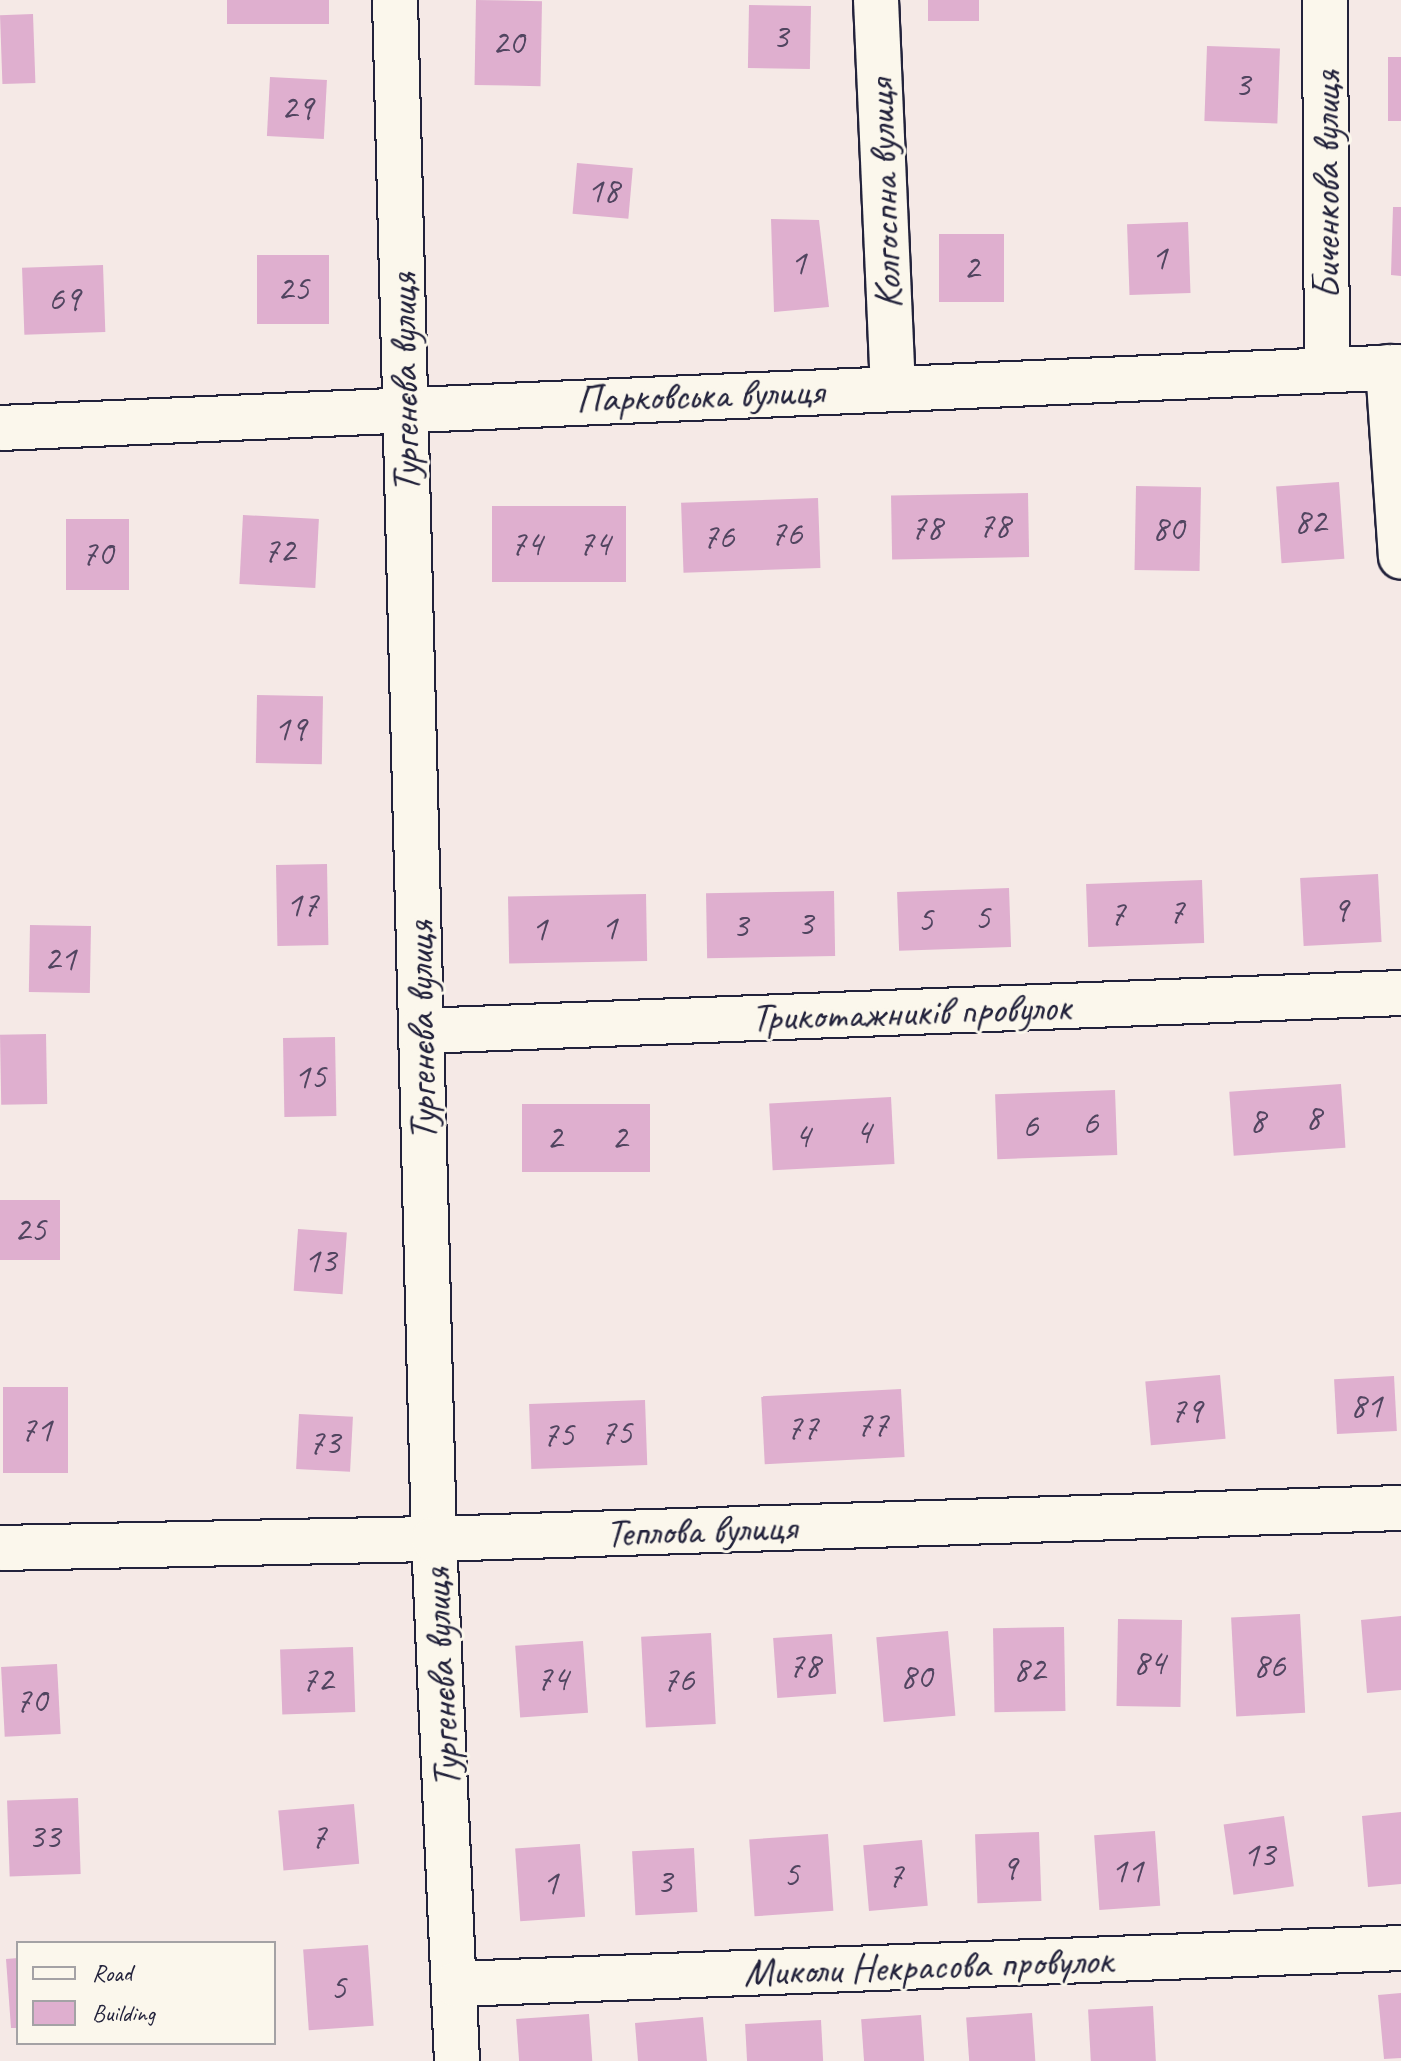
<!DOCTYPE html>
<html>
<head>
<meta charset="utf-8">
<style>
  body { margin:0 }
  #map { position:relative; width:1401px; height:2061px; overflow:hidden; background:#f5e9e6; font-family:Caveat,sans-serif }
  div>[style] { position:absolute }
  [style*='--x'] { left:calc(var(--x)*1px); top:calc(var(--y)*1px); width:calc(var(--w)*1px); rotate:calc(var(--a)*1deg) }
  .building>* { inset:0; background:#dfafcf; transform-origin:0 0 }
  .roads { filter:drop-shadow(2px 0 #22223b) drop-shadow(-2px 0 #22223b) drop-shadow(0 2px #22223b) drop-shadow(0 -2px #22223b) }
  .minor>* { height:44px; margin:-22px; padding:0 22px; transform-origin:22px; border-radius:22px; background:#fbf7ec }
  span { translate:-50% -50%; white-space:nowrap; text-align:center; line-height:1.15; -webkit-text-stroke:6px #fbf7ec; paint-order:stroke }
  .number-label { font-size:36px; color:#514560 }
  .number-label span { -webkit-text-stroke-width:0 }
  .street-label { font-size:40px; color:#22223b }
  .legend { position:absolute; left:16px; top:1941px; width:260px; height:104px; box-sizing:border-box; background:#fbf7ec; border:2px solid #a4a2a5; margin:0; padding:10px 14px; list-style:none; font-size:24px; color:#22223b }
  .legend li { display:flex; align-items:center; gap:16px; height:40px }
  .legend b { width:40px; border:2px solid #a4a2a5 }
</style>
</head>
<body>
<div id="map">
  <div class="building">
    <i style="left:227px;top:0;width:102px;height:24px"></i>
    <i style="left:476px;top:0;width:66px;height:85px;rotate:1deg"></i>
    <i style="left:928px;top:0;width:51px;height:21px"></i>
    <i style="left:749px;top:5px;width:62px;height:63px;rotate:1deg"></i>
    <i style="left:33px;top:14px;width:69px;height:33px;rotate:88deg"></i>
    <i style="left:1207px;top:46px;width:73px;height:75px;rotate:2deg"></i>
    <i style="left:1388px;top:57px;width:13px;height:64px"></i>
    <i style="left:270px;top:77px;width:57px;height:59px;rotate:3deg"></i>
    <i style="left:577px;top:163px;width:56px;height:51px;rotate:5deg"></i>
    <i style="clip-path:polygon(1393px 207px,1401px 207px,1401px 276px,1391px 275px)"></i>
    <i style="clip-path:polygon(771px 219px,819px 220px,829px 307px,774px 312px)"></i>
    <i style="left:1188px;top:222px;width:71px;height:61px;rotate:88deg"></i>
    <i style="left:1004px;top:234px;width:68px;height:65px;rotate:90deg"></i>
    <i style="left:257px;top:255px;width:72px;height:69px"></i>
    <i style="left:103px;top:265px;width:67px;height:81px;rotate:88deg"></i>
    <i style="left:1339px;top:482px;width:77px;height:63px;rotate:86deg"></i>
    <i style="left:1136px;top:486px;width:65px;height:84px;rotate:1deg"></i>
    <i style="left:1028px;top:493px;width:64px;height:137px;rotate:89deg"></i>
    <i style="left:818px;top:498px;width:70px;height:137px;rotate:88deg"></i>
    <i style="left:492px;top:506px;width:134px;height:76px"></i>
    <i style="left:243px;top:515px;width:76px;height:69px;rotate:3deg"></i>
    <i style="left:66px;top:519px;width:63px;height:71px"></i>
    <i style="left:257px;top:695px;width:66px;height:68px;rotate:1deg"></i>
    <i style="left:327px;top:864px;width:81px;height:51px;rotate:89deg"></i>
    <i style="left:1378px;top:874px;width:68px;height:78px;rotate:87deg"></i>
    <i style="left:1202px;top:880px;width:63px;height:116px;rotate:88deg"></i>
    <i style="left:1009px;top:888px;width:59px;height:112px;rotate:88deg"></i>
    <i style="left:834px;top:891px;width:65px;height:128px;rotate:89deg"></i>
    <i style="left:646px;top:894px;width:67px;height:138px;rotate:89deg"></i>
    <i style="left:30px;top:925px;width:61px;height:67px;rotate:1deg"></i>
    <i style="left:46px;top:1034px;width:70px;height:46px;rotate:89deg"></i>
    <i style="left:335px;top:1037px;width:79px;height:52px;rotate:89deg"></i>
    <i style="left:1341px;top:1084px;width:64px;height:112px;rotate:86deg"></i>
    <i style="left:1115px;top:1090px;width:65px;height:120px;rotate:88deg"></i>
    <i style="left:891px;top:1097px;width:67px;height:122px;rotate:87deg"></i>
    <i style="left:522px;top:1104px;width:128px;height:68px"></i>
    <i style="left:0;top:1200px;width:60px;height:60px"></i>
    <i style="left:298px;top:1229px;width:49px;height:62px;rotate:4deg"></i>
    <i style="left:1220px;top:1375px;width:64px;height:75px;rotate:85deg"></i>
    <i style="left:1394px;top:1376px;width:55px;height:60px;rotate:87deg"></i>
    <i style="left:3px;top:1387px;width:65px;height:86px"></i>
    <i style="left:901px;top:1389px;width:68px;height:140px;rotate:87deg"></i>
    <i style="left:645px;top:1400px;width:65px;height:116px;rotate:88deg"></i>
    <i style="left:299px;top:1414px;width:54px;height:55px;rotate:3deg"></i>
    <i style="left:1300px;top:1614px;width:99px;height:69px;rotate:87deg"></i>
    <i style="clip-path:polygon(1401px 1616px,1401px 1690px,1367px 1693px,1361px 1620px)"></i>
    <i style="left:1118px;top:1619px;width:64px;height:87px;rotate:1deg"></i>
    <i style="left:1064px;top:1627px;width:84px;height:71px;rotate:89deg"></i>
    <i style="left:948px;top:1631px;width:85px;height:72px;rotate:85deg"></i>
    <i style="left:711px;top:1633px;width:91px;height:70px;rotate:87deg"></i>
    <i style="left:832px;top:1634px;width:60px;height:59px;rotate:86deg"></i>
    <i style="left:583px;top:1641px;width:72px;height:68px;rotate:86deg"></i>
    <i style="left:353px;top:1647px;width:65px;height:73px;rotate:88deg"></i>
    <i style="left:57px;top:1664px;width:70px;height:56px;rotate:87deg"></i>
    <i style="left:78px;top:1798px;width:76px;height:71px;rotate:88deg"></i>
    <i style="left:354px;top:1804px;width:60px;height:76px;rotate:85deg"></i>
    <i style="clip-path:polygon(1401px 1812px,1401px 1884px,1368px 1887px,1362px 1816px)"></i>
    <i style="left:1284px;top:1816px;width:71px;height:61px;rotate:82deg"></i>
    <i style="left:1155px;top:1831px;width:75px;height:61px;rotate:86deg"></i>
    <i style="left:1039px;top:1832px;width:69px;height:64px;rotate:88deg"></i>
    <i style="left:828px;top:1834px;width:77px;height:79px;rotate:86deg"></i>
    <i style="left:922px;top:1840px;width:66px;height:59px;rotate:85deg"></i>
    <i style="left:580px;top:1844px;width:73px;height:65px;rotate:86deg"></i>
    <i style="left:694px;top:1848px;width:64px;height:62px;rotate:87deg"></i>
    <i style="left:368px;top:1945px;width:81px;height:65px;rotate:86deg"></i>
    <i style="clip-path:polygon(18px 1958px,18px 2028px,11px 2028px,6px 1959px)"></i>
    <i style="clip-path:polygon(1401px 1993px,1401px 2058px,1384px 2059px,1378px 1995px)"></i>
    <i style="left:1153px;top:2006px;width:55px;height:65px;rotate:87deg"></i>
    <i style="left:1032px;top:2013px;width:48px;height:66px;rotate:86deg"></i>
    <i style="left:589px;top:2014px;width:47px;height:73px;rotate:86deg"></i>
    <i style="left:921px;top:2015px;width:46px;height:60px;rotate:86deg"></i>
    <i style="clip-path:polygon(703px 2017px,707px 2061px,638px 2061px,635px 2023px)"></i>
    <i style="left:821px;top:2020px;width:41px;height:76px;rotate:87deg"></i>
  </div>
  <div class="roads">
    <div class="minor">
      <i style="--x:395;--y:0;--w:1539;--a:88.55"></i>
      <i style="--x:434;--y:1539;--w:523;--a:87.48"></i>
      <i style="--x:876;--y:0;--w:387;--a:87.5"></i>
      <i style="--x:1325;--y:0;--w:369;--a:89.7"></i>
      <i style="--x:1388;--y:367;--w:190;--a:86.1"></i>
      <i style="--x:0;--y:428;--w:1402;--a:-2.49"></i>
      <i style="--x:421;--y:1031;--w:981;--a:-2.22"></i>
      <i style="--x:0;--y:1548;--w:434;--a:-1.2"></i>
      <i style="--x:434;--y:1539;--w:967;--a:-1.84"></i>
      <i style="--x:456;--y:1984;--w:946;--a:-2.18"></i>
    </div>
  </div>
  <div class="number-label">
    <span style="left:780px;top:37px">3</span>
    <span style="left:508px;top:43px">20</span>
    <span style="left:1242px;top:85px">3</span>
    <span style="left:297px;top:108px">29</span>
    <span style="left:603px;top:191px">18</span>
    <span style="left:1159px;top:258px">1</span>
    <span style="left:798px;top:263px">1</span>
    <span style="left:971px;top:268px">2</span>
    <span style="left:293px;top:289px">25</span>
    <span style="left:64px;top:299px">69</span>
    <span style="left:1310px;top:522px">82</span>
    <span style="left:994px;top:526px">78</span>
    <span style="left:926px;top:528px">78</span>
    <span style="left:1168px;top:529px">80</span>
    <span style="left:786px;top:534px">76</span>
    <span style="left:718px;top:537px">76</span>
    <span style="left:526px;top:544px">74</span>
    <span style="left:594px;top:544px">74</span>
    <span style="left:279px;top:551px">72</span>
    <span style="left:97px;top:554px">70</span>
    <span style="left:290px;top:729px">19</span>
    <span style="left:302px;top:905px">17</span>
    <span style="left:1340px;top:910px">9</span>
    <span style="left:1176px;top:912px">7</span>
    <span style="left:1117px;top:914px">7</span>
    <span style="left:982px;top:918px">5</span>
    <span style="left:925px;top:920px">5</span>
    <span style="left:805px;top:924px">3</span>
    <span style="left:740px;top:926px">3</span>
    <span style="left:609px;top:928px">1</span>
    <span style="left:539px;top:929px">1</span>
    <span style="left:60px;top:959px">21</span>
    <span style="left:310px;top:1077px">15</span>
    <span style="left:1313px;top:1118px">8</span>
    <span style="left:1257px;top:1121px">8</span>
    <span style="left:1090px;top:1123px">6</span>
    <span style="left:1030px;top:1126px">6</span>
    <span style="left:863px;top:1132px">4</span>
    <span style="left:802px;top:1136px">4</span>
    <span style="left:554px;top:1138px">2</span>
    <span style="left:619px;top:1138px">2</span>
    <span style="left:30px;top:1230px">25</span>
    <span style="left:320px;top:1261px">13</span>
    <span style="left:1366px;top:1406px">81</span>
    <span style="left:1186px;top:1411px">79</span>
    <span style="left:872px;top:1425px">77</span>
    <span style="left:802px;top:1428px">77</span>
    <span style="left:36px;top:1430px">71</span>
    <span style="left:616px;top:1433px">75</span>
    <span style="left:558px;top:1435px">75</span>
    <span style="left:324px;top:1443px">73</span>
    <span style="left:1149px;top:1663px">84</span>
    <span style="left:804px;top:1666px">78</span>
    <span style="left:1269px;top:1666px">86</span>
    <span style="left:1029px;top:1670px">82</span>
    <span style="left:916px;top:1677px">80</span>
    <span style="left:552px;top:1679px">74</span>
    <span style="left:317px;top:1680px">72</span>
    <span style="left:678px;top:1680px">76</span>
    <span style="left:31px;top:1701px">70</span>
    <span style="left:44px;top:1837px">33</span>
    <span style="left:318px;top:1837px">7</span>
    <span style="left:1259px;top:1855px">13</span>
    <span style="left:1009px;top:1868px">9</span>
    <span style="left:1127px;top:1871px">11</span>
    <span style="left:791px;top:1875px">5</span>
    <span style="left:895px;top:1876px">7</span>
    <span style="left:664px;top:1882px">3</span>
    <span style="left:550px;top:1883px">1</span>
    <span style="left:338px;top:1988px">5</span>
  </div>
  <div class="street-label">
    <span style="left:1326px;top:185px;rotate:-90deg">Биченкова вулиця</span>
    <span style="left:884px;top:194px;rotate:-92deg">Колгоспна вулиця</span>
    <span style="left:404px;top:383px;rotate:-91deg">Тургенєва вулиця</span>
    <span style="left:700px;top:395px;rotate:-2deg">Парковська вулиця</span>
    <span style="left:911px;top:1012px;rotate:-2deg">Трикотажників провулок</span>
    <span style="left:421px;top:1031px;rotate:-91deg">Тургенєва вулиця</span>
    <span style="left:701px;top:1530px;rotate:-2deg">Теплова вулиця</span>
    <span style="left:441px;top:1678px;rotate:-93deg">Тургенєва вулиця</span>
    <span style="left:928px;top:1966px;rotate:-2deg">Миколи Некрасова провулок</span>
  </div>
  <ul class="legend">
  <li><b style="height:10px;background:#fbf7ec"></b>Road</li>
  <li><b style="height:22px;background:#dfafcf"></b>Building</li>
  </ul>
</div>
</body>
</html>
